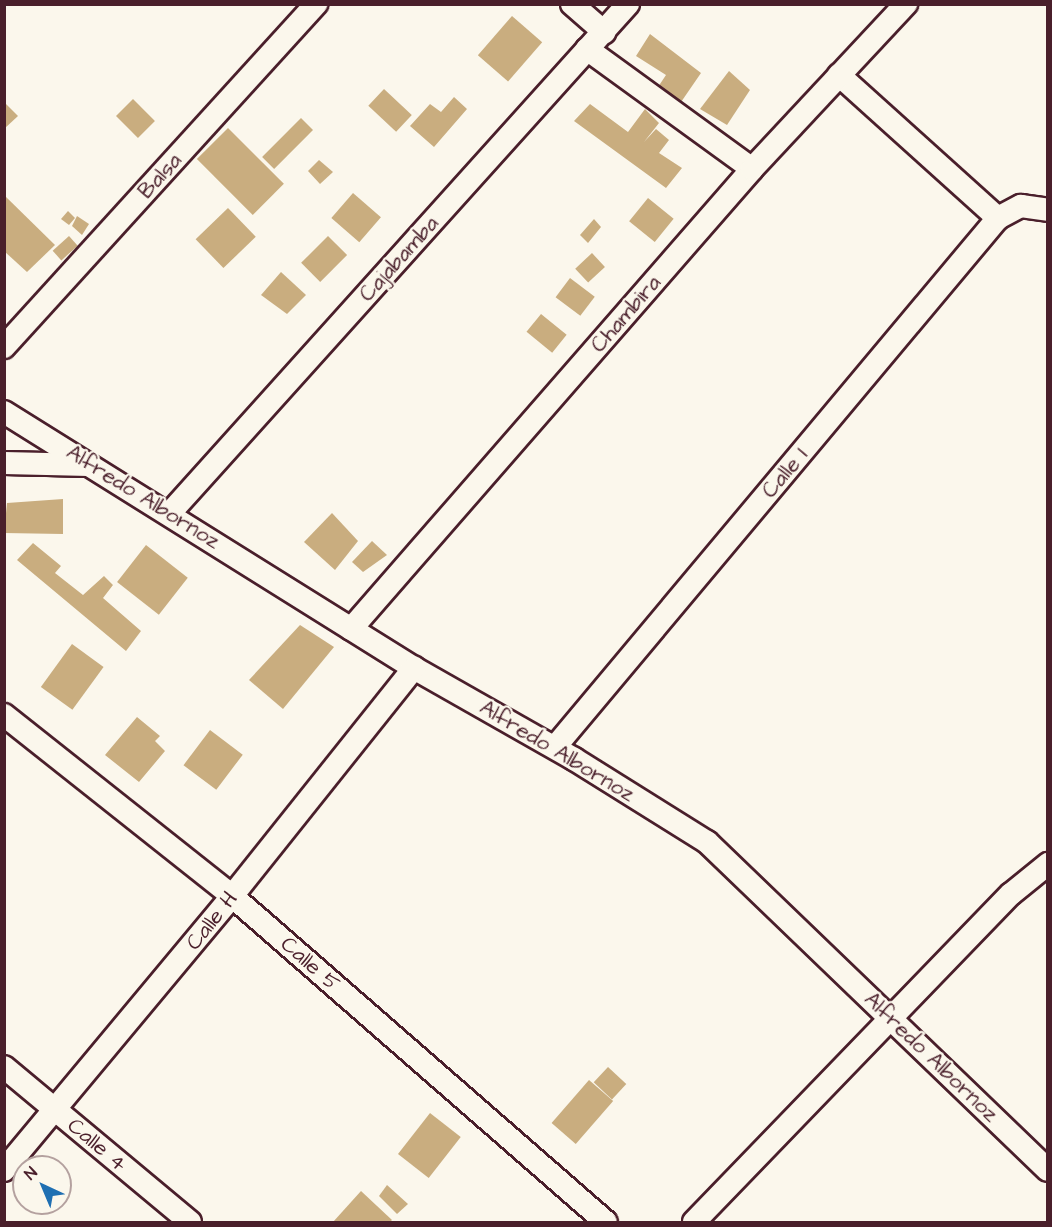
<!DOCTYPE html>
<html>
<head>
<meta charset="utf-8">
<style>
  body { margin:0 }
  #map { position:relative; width:1052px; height:1227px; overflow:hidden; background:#fbf7ec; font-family:"Architects Daughter",sans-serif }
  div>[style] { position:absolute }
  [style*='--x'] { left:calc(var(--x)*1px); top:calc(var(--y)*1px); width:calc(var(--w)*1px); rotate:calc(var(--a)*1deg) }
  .building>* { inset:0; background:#c9ad7f; transform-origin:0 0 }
  .roads { filter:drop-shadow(2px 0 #4a1f2b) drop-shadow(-2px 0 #4a1f2b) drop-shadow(0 2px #4a1f2b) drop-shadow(0 -2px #4a1f2b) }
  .minor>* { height:22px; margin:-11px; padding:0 11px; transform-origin:11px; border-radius:11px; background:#fbf7ec }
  span { translate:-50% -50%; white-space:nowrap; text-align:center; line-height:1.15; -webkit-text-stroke:4.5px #fbf7ec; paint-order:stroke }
  .street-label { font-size:22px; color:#4a1f2b }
  .frame { position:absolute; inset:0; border:6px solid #4a1f2b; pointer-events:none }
  .north { position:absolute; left:12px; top:1155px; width:60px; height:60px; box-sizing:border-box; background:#fbf7ec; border:2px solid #b4a19f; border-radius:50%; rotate:316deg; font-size:16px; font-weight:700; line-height:24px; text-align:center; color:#4a1f2b }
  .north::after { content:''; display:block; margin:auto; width:21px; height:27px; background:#1f6fb2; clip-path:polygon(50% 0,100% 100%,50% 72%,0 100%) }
</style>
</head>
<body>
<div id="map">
  <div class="building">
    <i style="left:512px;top:16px;width:40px;height:52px;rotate:41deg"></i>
    <i style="clip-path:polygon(650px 34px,701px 73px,679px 105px,656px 90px,666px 75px,636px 56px)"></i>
    <i style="clip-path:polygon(729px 71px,750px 90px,727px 125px,700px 109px)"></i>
    <i style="left:384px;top:89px;width:38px;height:23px;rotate:43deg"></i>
    <i style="clip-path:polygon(454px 97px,467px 109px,434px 147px,410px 126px,430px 104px,441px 112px)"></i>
    <i style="left:133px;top:99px;width:31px;height:24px;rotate:45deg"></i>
    <i style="clip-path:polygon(4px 102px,18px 116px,4px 129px)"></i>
    <i style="clip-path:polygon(590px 104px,628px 132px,645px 109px,659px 123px,644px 142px,656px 129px,669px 140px,659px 153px,682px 168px,666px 188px,574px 121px)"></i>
    <i style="left:301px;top:118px;width:17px;height:55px;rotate:45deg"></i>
    <i style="left:228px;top:128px;width:79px;height:44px;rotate:45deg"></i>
    <i style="clip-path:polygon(319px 160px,333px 172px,320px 184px,308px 171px)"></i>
    <i style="left:353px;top:193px;width:37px;height:33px;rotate:41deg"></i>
    <i style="clip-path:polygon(4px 195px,55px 245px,27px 272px,4px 251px)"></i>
    <i style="left:648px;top:198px;width:33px;height:30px;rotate:39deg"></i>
    <i style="left:228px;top:208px;width:40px;height:45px;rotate:46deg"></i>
    <i style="clip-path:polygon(68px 211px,75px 218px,69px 225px,61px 219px)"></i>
    <i style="clip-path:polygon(77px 216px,89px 224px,82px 235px,72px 226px)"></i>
    <i style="clip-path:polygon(594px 219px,601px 227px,588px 243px,580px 235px)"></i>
    <i style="left:69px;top:236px;width:13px;height:22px;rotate:48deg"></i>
    <i style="left:328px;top:236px;width:27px;height:38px;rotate:45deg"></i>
    <i style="left:592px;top:253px;width:19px;height:23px;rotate:47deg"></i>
    <i style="clip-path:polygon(281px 272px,306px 295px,287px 314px,261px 295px)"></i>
    <i style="left:570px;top:278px;width:31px;height:24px;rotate:37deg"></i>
    <i style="left:541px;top:314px;width:33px;height:23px;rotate:39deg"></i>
    <i style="clip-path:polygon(63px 499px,63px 534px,4px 533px,7px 503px)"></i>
    <i style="clip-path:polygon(332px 513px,358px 541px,335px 570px,304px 542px)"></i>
    <i style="clip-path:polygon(372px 541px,387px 555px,363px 572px,352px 562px)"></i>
    <i style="clip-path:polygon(33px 543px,61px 566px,55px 573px,83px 595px,104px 576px,113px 585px,103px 598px,141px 631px,126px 651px,17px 560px)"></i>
    <i style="left:146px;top:545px;width:53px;height:47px;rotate:38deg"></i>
    <i style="clip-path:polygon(300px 625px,334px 647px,283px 709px,249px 680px)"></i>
    <i style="left:72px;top:644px;width:39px;height:53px;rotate:36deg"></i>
    <i style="clip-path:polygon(137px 717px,160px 736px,155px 741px,165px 751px,139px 782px,105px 755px)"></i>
    <i style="left:210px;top:730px;width:41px;height:44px;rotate:37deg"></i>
    <i style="left:608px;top:1067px;width:25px;height:21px;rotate:43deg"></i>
    <i style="left:589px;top:1080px;width:32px;height:57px;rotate:41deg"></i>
    <i style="left:430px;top:1113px;width:39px;height:52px;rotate:38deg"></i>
    <i style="clip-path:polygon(387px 1185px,408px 1204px,397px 1214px,379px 1196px)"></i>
    <i style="clip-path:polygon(361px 1191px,392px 1220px,390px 1222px,333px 1222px)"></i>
  </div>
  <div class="roads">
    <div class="minor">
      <i style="--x:572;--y:4;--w:43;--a:41.2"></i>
      <i style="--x:587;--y:49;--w:204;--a:36"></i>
      <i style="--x:839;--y:75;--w:214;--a:42"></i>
      <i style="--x:4;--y:347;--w:464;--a:-47.7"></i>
      <i style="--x:4;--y:412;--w:483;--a:32"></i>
      <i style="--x:414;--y:668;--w:184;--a:29.6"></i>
      <i style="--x:574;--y:759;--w:157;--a:32"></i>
      <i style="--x:707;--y:842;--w:473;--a:43.9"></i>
      <i style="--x:4;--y:463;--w:85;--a:1.3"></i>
      <i style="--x:170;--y:513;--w:685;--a:-48.02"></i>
      <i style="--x:351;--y:629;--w:610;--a:-48.92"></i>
      <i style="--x:752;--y:169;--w:226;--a:-47"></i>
      <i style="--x:4;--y:715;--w:291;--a:38.4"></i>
      <i style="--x:232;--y:896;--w:496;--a:41.1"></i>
      <i style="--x:555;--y:747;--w:690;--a:-50.06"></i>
      <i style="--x:998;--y:218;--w:26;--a:-28"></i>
      <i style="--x:1021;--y:206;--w:27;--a:8"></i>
      <i style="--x:4;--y:1067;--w:242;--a:39.8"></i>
      <i style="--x:4;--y:1170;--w:356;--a:-50.2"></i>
      <i style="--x:232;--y:896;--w:292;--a:-51.4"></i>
      <i style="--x:694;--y:1222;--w:456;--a:-46"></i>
      <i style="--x:1011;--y:894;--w:48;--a:-39"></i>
    </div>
  </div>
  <div class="street-label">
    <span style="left:160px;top:176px;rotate:-48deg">Balsa</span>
    <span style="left:399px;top:259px;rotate:-48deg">Cajabamba</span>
    <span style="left:626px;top:314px;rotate:-49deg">Chambira</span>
    <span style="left:785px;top:473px;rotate:-50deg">Calle I</span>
    <span style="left:143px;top:497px;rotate:32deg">Alfredo Albornoz</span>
    <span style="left:557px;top:751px;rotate:31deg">Alfredo Albornoz</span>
    <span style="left:212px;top:921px;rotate:-51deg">Calle H</span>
    <span style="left:310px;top:964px;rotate:41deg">Calle 5</span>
    <span style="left:931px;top:1057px;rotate:44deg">Alfredo Albornoz</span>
    <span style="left:97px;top:1145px;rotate:40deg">Calle 4</span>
  </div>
  <div class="frame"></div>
  <div class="north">N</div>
</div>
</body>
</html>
